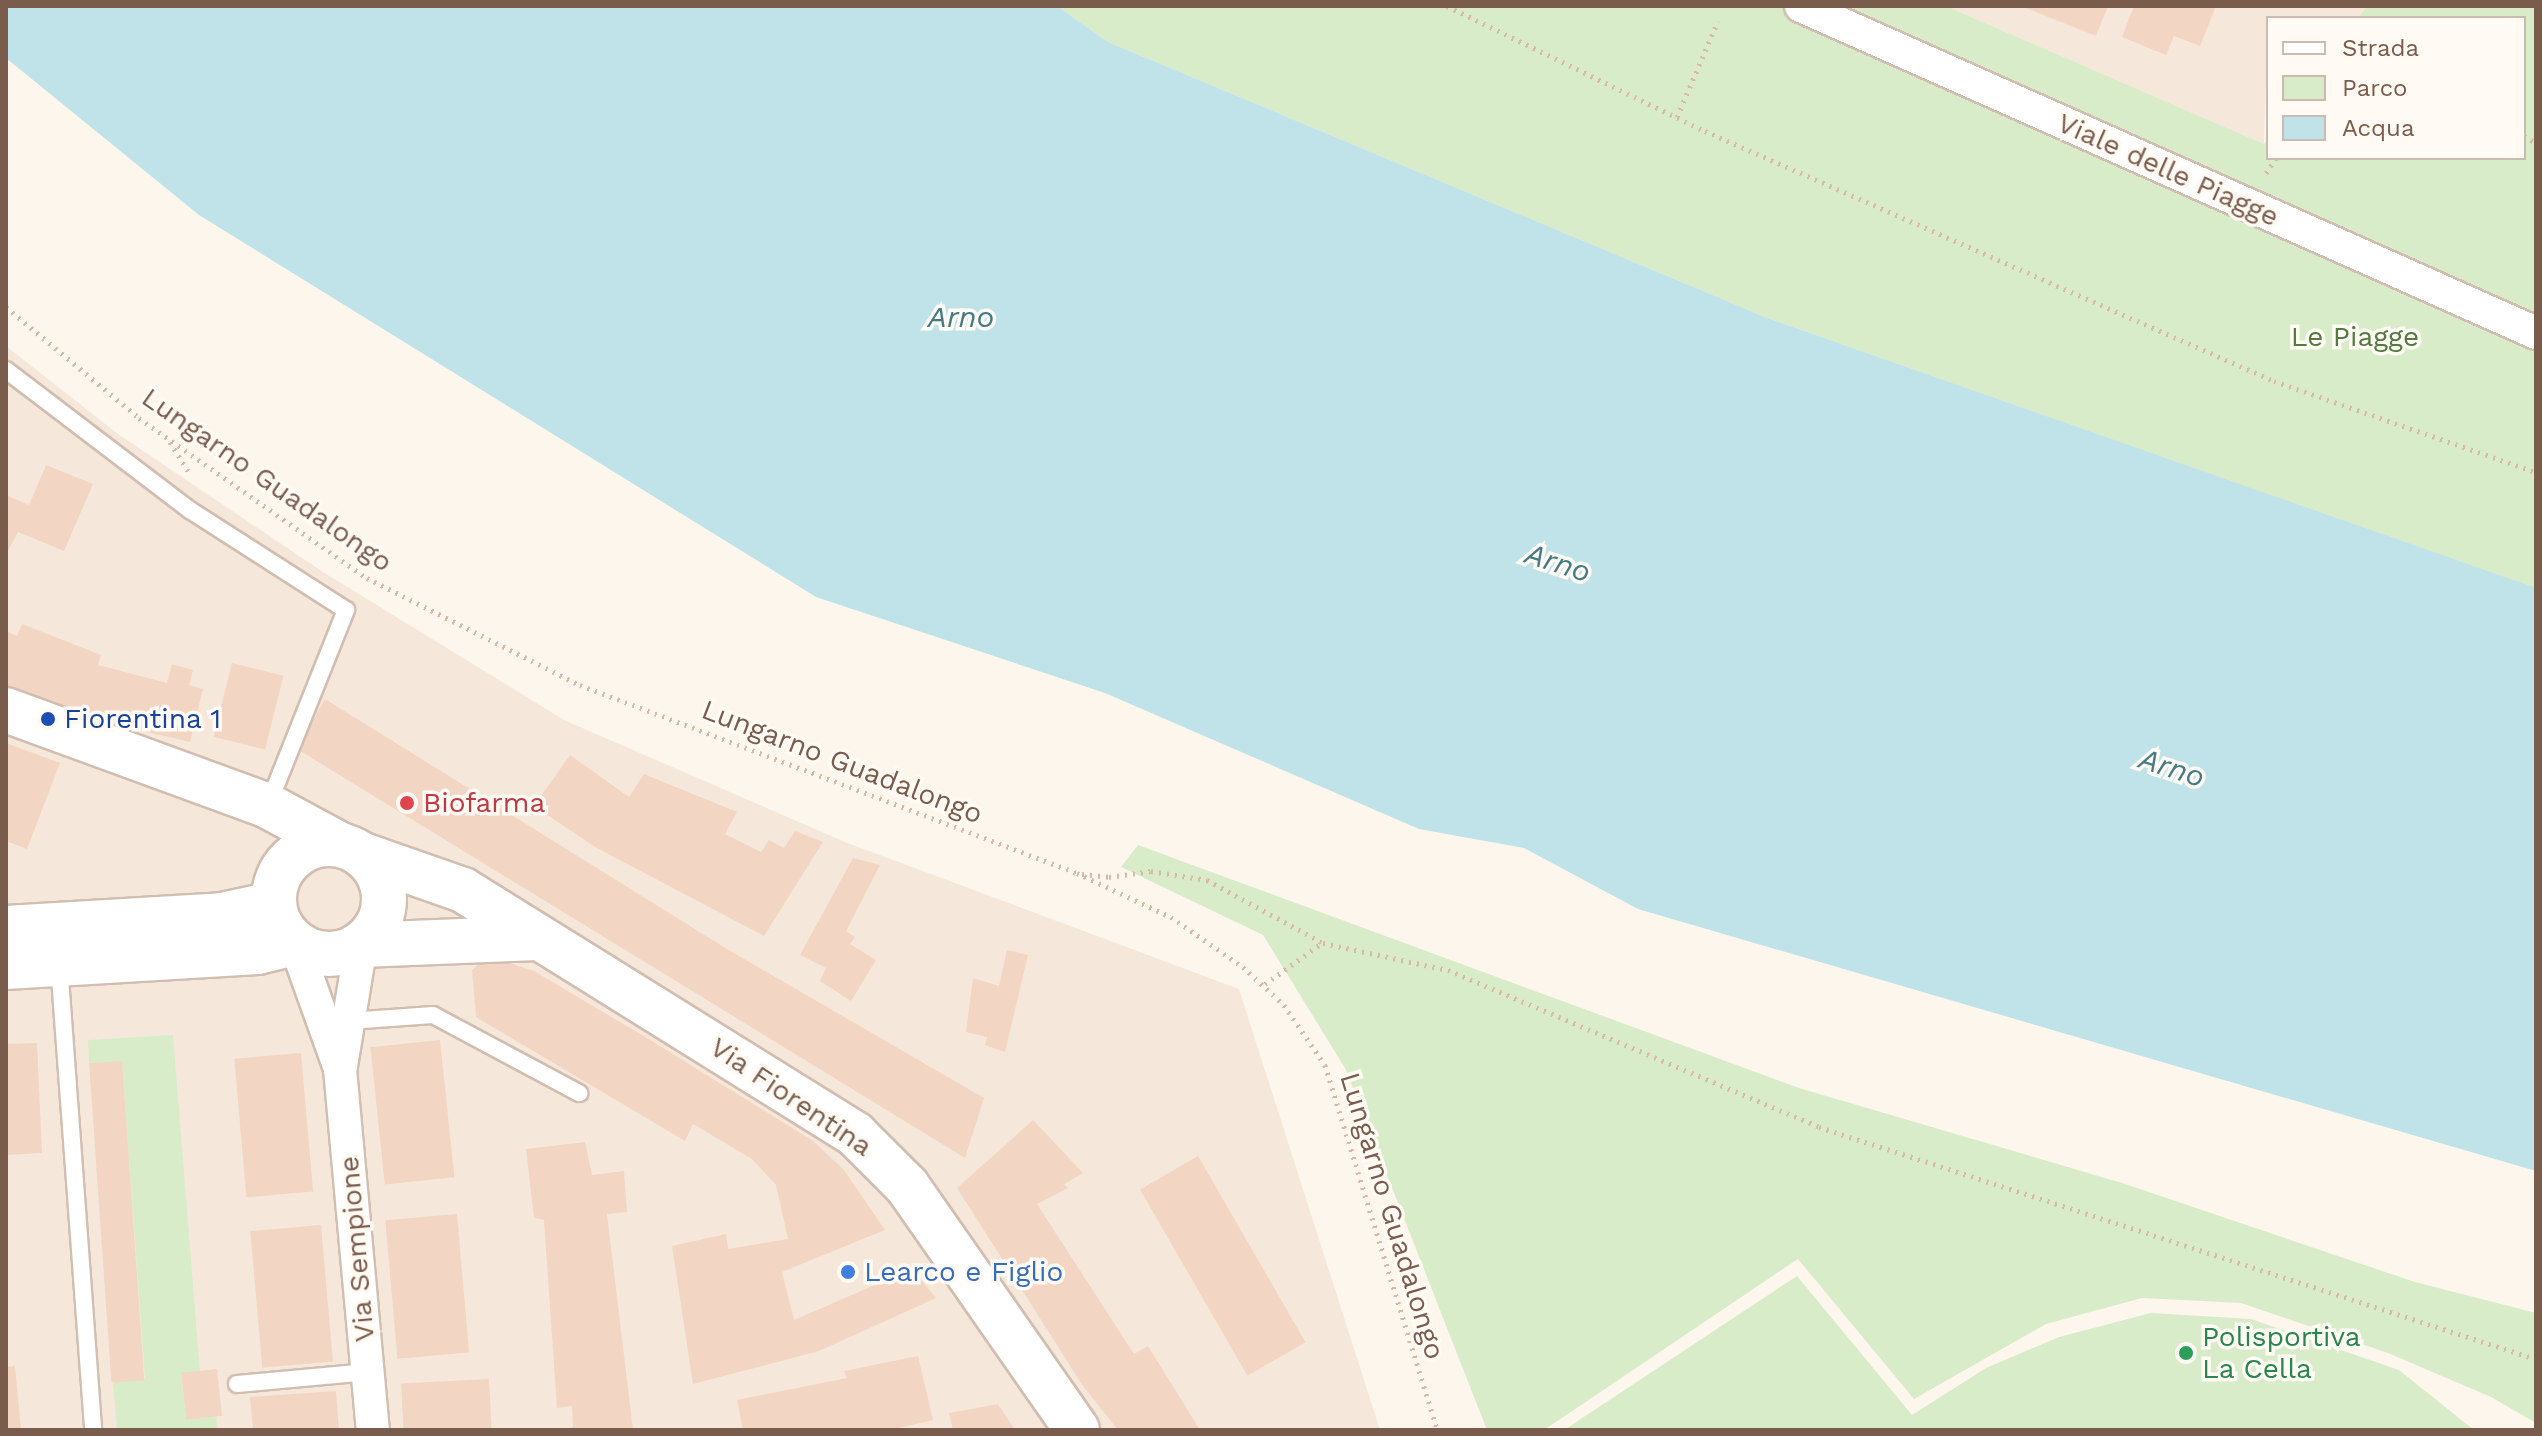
<!DOCTYPE html>
<html>
<head>
<meta charset="utf-8">
<style>
  body { margin:0 }
  #map { position:relative; width:2542px; height:1436px; overflow:hidden; background:#fdf6ec; font-family:"Work Sans",sans-serif }
  div>[style] { position:absolute }
  [style*='--x'] { left:calc(var(--x)*1px); top:calc(var(--y)*1px); width:calc(var(--w)*1px); rotate:calc(var(--a)*1deg) }
  .residential>* { inset:0; background:#f5e8da }
  .green>* { inset:0; background:#d8ecc9 }
  .water>* { inset:0; background:#bfe3e8 }
  .building>* { inset:0; background:#f3d5c3; transform-origin:0 0 }
  .path>* { height:5px; margin-top:-2.5px; transform-origin:0; background:repeating-linear-gradient(90deg,#d9b8a5 0 2px,transparent 0 8px) }
  .roads { filter:drop-shadow(2px 0 #d1beb0) drop-shadow(-2px 0 #d1beb0) drop-shadow(0 2px #d1beb0) drop-shadow(0 -2px #d1beb0) }
  .service>* { height:16px; margin:-8px; padding:0 8px; transform-origin:8px; border-radius:8px; background:#fff }
  .minor>* { height:32px; margin:-16px; padding:0 16px; transform-origin:16px; border-radius:16px; background:#fff }
  .secondary>* { height:44px; margin:-22px; padding:0 22px; transform-origin:22px; border-radius:22px; background:#fff }
  .secondary>.ring { margin:-22px; padding:0; box-sizing:content-box; background:none; border:44px solid #fff; border-radius:50% }
  .dots>* { width:22px; height:22px; translate:-50% -50%; box-sizing:border-box; border:4px solid #fffaf3; border-radius:50% }
  span { translate:-50% -50%; white-space:nowrap; text-align:center; line-height:1.15; -webkit-text-stroke:7px #fffaf3; paint-order:stroke }
  .street-label { font-size:28px; color:#7a5c4d }
  .park-label { font-size:28px; color:#537a41 }
  .transit-label { font-size:28px; color:#164399 }
  .left { translate:0 -50%; text-align:left }
  .health-label { font-size:28px; color:#be3a42 }
  .shop-label { font-size:28px; color:#366cbe }
  .leisure-label { font-size:28px; color:#27864d }
  .water-label { font-size:30px; color:#437c86; font-style:italic }
  .frame { position:absolute; inset:0; border:8px solid #7a5c4d; pointer-events:none }
  .legend { position:absolute; left:2266px; top:16px; width:260px; height:144px; box-sizing:border-box; background:#fffaf3; border:2px solid #cabbb1; margin:0; padding:10px 14px; list-style:none; font-size:24px; color:#7a5c4d }
  .legend li { display:flex; align-items:center; gap:16px; height:40px }
  .legend b { width:40px; border:2px solid #cabbb1 }
</style>
</head>
<body>
<div id="map">
  <div class="residential">
    <i style="clip-path:polygon(1946px 6px,2367px 6px,2357px 18px,2268px 18px,2264px 144px)"></i>
    <i style="clip-path:polygon(6px 346px,118px 434px,323px 572px,564px 720px,845px 842px,1239px 989px,1380px 1430px,6px 1430px)"></i>
  </div>
  <div class="green">
    <i style="clip-path:polygon(1057px 6px,1946px 6px,2264px 144px,2268px 139px,2268px 158px,2524px 158px,2524px 18px,2357px 18px,2367px 6px,2536px 6px,2536px 589px,1770px 319px,1108px 42px)"></i>
    <i style="clip-path:polygon(1138px 845px,1799px 1088px,2122px 1183px,2415px 1282px,2536px 1313px,2536px 1423px,2491px 1397px,2388px 1353px,2241px 1303px,2142px 1298px,2046px 1324px,1914px 1399px,1798px 1259px,1544px 1430px,1487px 1430px,1345px 1068px,1263px 935px,1121px 867px)"></i>
    <i style="clip-path:polygon(173px 1035px,200px 1372px,181px 1374px,186px 1419px,216px 1416px,218px 1430px,117px 1430px,113px 1382px,145px 1379px,122px 1062px,89px 1064px,88px 1040px)"></i>
    <i style="clip-path:polygon(1797px 1276px,1912px 1415px,1986px 1368px,2059px 1337px,2151px 1313px,2251px 1319px,2399px 1370px,2474px 1430px,1564px 1430px)"></i>
  </div>
  <div class="water">
    <i style="clip-path:polygon(6px 6px,1057px 6px,1108px 42px,1770px 319px,2536px 588px,2536px 1171px,1638px 909px,1524px 848px,1419px 829px,1105px 693px,816px 597px,199px 215px,6px 58px)"></i>
  </div>
  <div class="building">
    <i style="clip-path:polygon(2021px 6px,2108px 6px,2096px 36px)"></i>
    <i style="clip-path:polygon(2134px 6px,2216px 6px,2200px 46px,2174px 36px,2166px 55px,2122px 37px)"></i>
    <i style="clip-path:polygon(46px 465px,93px 484px,64px 551px,18px 532px,6px 554px,6px 495px,29px 505px)"></i>
    <i style="clip-path:polygon(22px 624px,101px 655px,98px 665px,167px 683px,172px 664px,193px 670px,189px 685px,203px 689px,190px 742px,79px 716px,6px 689px,6px 631px,17px 636px)"></i>
    <i style="left:232px;top:663px;width:53px;height:76px;rotate:14deg"></i>
    <i style="clip-path:polygon(325px 699px,727px 949px,984px 1098px,965px 1158px,297px 749px)"></i>
    <i style="clip-path:polygon(6px 743px,60px 763px,27px 849px,6px 841px)"></i>
    <i style="clip-path:polygon(570px 755px,629px 797px,644px 774px,737px 812px,725px 834px,761px 852px,769px 840px,784px 848px,795px 831px,823px 842px,764px 936px,595px 847px,534px 806px)"></i>
    <i style="clip-path:polygon(853px 858px,880px 865px,846px 931px,855px 937px,850px 944px,876px 960px,851px 1001px,820px 981px,826px 968px,800px 955px)"></i>
    <i style="clip-path:polygon(1007px 950px,1028px 955px,1005px 1052px,985px 1045px,987px 1037px,966px 1032px,973px 978px,999px 986px)"></i>
    <i style="clip-path:polygon(488px 956px,534px 971px,647px 1038px,813px 1141px,844px 1170px,885px 1230px,782px 1272px,794px 1320px,912px 1269px,936px 1298px,819px 1351px,693px 1384px,672px 1246px,726px 1234px,728px 1249px,788px 1239px,776px 1185px,752px 1159px,693px 1124px,685px 1141px,476px 1017px,472px 970px)"></i>
    <i style="left:440px;top:1040px;width:138px;height:70px;rotate:84deg"></i>
    <i style="clip-path:polygon(37px 1043px,42px 1153px,6px 1155px,6px 1044px)"></i>
    <i style="left:301px;top:1053px;width:139px;height:67px;rotate:85deg"></i>
    <i style="left:122px;top:1061px;width:320px;height:33px;rotate:86deg"></i>
    <i style="clip-path:polygon(1033px 1120px,1083px 1173px,1064px 1184px,1068px 1188px,1037px 1204px,1134px 1354px,1148px 1346px,1200px 1430px,1118px 1430px,1083px 1386px,957px 1188px)"></i>
    <i style="clip-path:polygon(585px 1142px,592px 1175px,624px 1171px,627px 1212px,607px 1214px,633px 1430px,563px 1430px,573px 1427px,572px 1406px,557px 1408px,544px 1220px,534px 1218px,526px 1149px)"></i>
    <i style="left:1198px;top:1156px;width:215px;height:67px;rotate:60deg"></i>
    <i style="left:457px;top:1214px;width:139px;height:72px;rotate:85deg"></i>
    <i style="left:321px;top:1225px;width:137px;height:71px;rotate:85deg"></i>
    <i style="clip-path:polygon(918px 1356px,933px 1420px,890px 1430px,743px 1430px,737px 1400px,847px 1378px,844px 1371px)"></i>
    <i style="clip-path:polygon(15px 1366px,21px 1430px,6px 1430px,6px 1367px)"></i>
    <i style="left:217px;top:1369px;width:47px;height:36px;rotate:84deg"></i>
    <i style="left:489px;top:1379px;width:51px;height:88px;rotate:87deg"></i>
    <i style="clip-path:polygon(336px 1391px,339px 1430px,253px 1430px,250px 1397px)"></i>
    <i style="clip-path:polygon(998px 1404px,1015px 1430px,953px 1430px,949px 1413px)"></i>
  </div>
  <div class="path">
    <i style="--x:1447;--y:6;--w:287;--a:25.9"></i>
    <i style="--x:1705;--y:131;--w:621;--a:23.72"></i>
    <i style="--x:2274;--y:381;--w:277;--a:19.2"></i>
    <i style="--x:1677;--y:117;--w:104;--a:-66.9"></i>
    <i style="--x:2524;--y:136;--w:14;--a:30"></i>
    <i style="--x:2266;--y:173;--w:18;--a:-56"></i>
    <i style="--x:6;--y:307;--w:173;--a:39.8"></i>
    <i style="--x:139;--y:418;--w:279;--a:35.1"></i>
    <i style="--x:367;--y:578;--w:238;--a:26.7"></i>
    <i style="--x:580;--y:685;--w:531;--a:20.72"></i>
    <i style="--x:1077;--y:873;--w:104;--a:25.1"></i>
    <i style="--x:1171;--y:917;--w:88;--a:34.8"></i>
    <i style="--x:1243;--y:967;--w:56;--a:42.8"></i>
    <i style="--x:1284;--y:1005;--w:73;--a:55.7"></i>
    <i style="--x:1325;--y:1065;--w:382;--a:72.9"></i>
    <i style="--x:170;--y:442;--w:34;--a:58"></i>
    <i style="--x:1082;--y:874;--w:27;--a:6"></i>
    <i style="--x:1109;--y:877;--w:42;--a:-8.1"></i>
    <i style="--x:1151;--y:871;--w:57;--a:9.1"></i>
    <i style="--x:1207;--y:880;--w:132;--a:28.5"></i>
    <i style="--x:1323;--y:943;--w:128;--a:12.2"></i>
    <i style="--x:1448;--y:970;--w:403;--a:22.9"></i>
    <i style="--x:1819;--y:1127;--w:754;--a:17.93"></i>
    <i style="--x:1265;--y:984;--w:70;--a:-35.7"></i>
  </div>
  <div class="roads">
    <div class="service">
      <i style="--x:6;--y:370;--w:231;--a:37.3"></i>
      <i style="--x:190;--y:510;--w:185;--a:32.7"></i>
      <i style="--x:346;--y:610;--w:210;--a:111.8"></i>
      <i style="--x:59;--y:964;--w:467;--a:85.8"></i>
      <i style="--x:349;--y:1021;--w:84;--a:-4.1"></i>
      <i style="--x:433;--y:1015;--w:166;--a:28.1"></i>
      <i style="--x:237;--y:1384;--w:132;--a:-5.2"></i>
    </div>
    <div class="minor">
      <i style="--x:1801;--y:6;--w:804;--a:23.98"></i>
      <i style="--x:295;--y:943;--w:134;--a:70.3"></i>
      <i style="--x:340;--y:1069;--w:363;--a:84.8"></i>
      <i style="--x:341;--y:1066;--w:123;--a:-80.6"></i>
    </div>
    <div class="secondary">
      <i style="--x:6;--y:710;--w:279;--a:20.1"></i>
      <i style="--x:268;--y:806;--w:81;--a:28.2"></i>
      <i class="ring" style="left:274px;top:844px;width:66px;height:66px"></i>
      <i style="--x:363;--y:855;--w:106;--a:19.3"></i>
      <i style="--x:463;--y:890;--w:462;--a:31.9"></i>
      <i style="--x:855;--y:1134;--w:74;--a:45"></i>
      <i style="--x:907;--y:1186;--w:297;--a:55.1"></i>
      <i style="--x:6;--y:928;--w:216;--a:-3.4"></i>
      <i style="--x:222;--y:915;--w:52;--a:-12.2"></i>
      <i style="--x:361;--y:945;--w:176;--a:-2.3"></i>
      <i style="--x:6;--y:967;--w:252;--a:-3.4"></i>
      <i style="--x:258;--y:952;--w:38;--a:-14"></i>
    </div>
  </div>
  <div class="dots">
    <i style="left:48px;top:719px;background:#1a4fb4"></i>
    <i style="left:407px;top:803px;background:#e0444e"></i>
    <i style="left:848px;top:1272px;background:#3f7fe0"></i>
    <i style="left:2186px;top:1353px;background:#2e9e5b"></i>
  </div>
  <div class="street-label">
    <span style="left:2168px;top:170px;rotate:24deg">Viale delle Piagge</span>
    <span style="left:267px;top:480px;rotate:35deg">Lungarno Guadalongo</span>
    <span style="left:842px;top:762px;rotate:21deg">Lungarno Guadalongo</span>
    <span style="left:791px;top:1097px;rotate:34deg">Via Fiorentina</span>
    <span style="left:1392px;top:1216px;rotate:73deg">Lungarno Guadalongo</span>
    <span style="left:357px;top:1249px;rotate:-95deg">Via Sempione</span>
  </div>
  <div class="park-label">
    <span style="left:2355px;top:337px">Le Piagge</span>
  </div>
  <div class="transit-label">
    <span class="left" style="left:64px;top:719px">Fiorentina 1</span>
  </div>
  <div class="health-label">
    <span class="left" style="left:423px;top:803px">Biofarma</span>
  </div>
  <div class="shop-label">
    <span class="left" style="left:864px;top:1272px">Learco e Figlio</span>
  </div>
  <div class="leisure-label">
    <span class="left" style="left:2202px;top:1353px">Polisportiva<br>La Cella</span>
  </div>
  <div class="water-label">
    <span style="left:961px;top:317px">Arno</span>
    <span style="left:1558px;top:563px;rotate:18deg">Arno</span>
    <span style="left:2172px;top:768px;rotate:18deg">Arno</span>
  </div>
  <div class="frame"></div>
  <ul class="legend">
  <li><b style="height:10px;background:#fff"></b>Strada</li>
  <li><b style="height:22px;background:#d8ecc9"></b>Parco</li>
  <li><b style="height:22px;background:#bfe3e8"></b>Acqua</li>
  </ul>
</div>
</body>
</html>
